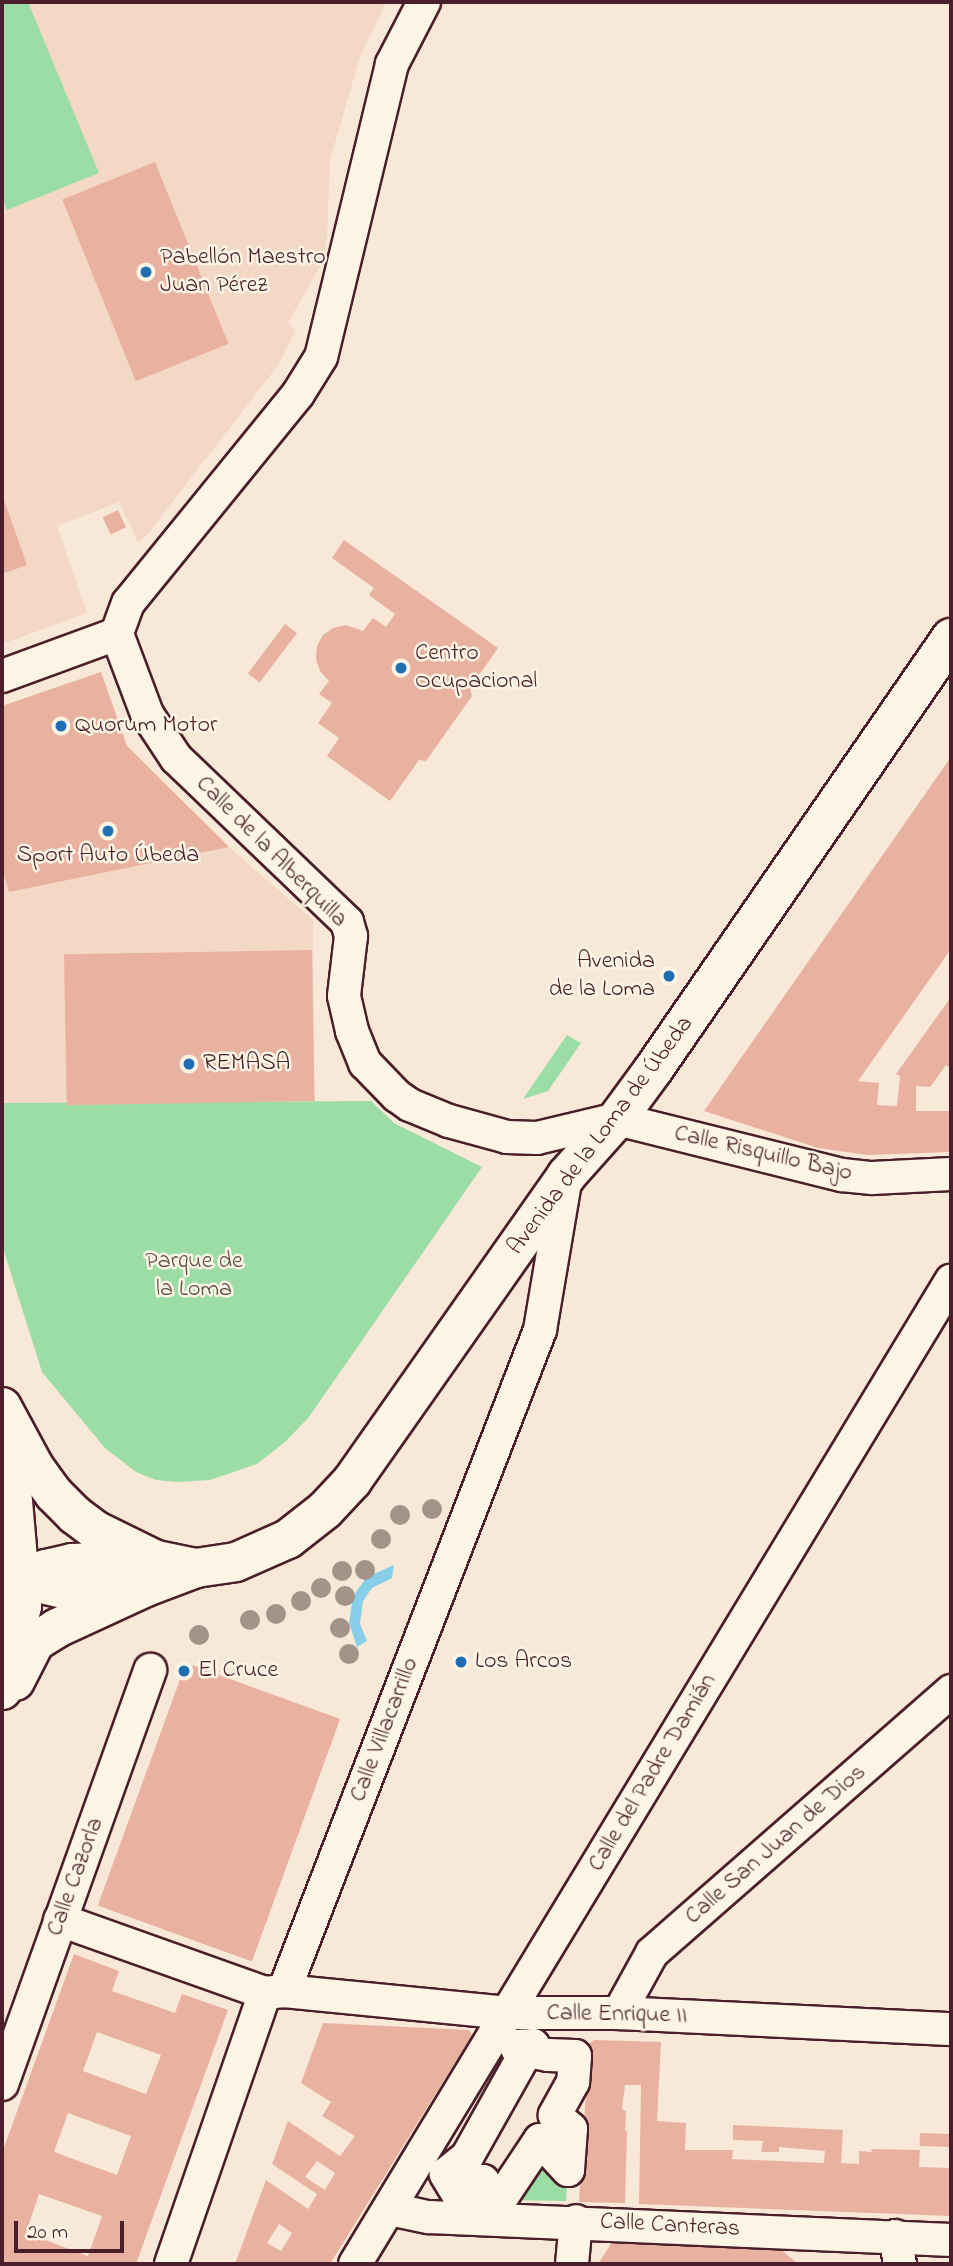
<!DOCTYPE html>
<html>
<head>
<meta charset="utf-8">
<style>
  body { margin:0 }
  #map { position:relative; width:953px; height:2266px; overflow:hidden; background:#f8e8d7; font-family:"Indie Flower",sans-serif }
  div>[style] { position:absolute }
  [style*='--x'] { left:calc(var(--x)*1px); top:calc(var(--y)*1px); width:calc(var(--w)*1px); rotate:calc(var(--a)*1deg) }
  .built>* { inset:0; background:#f4d8c6 }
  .green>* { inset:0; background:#9cdca5 }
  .water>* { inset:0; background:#87cee9 }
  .building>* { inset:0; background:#e9b2a0; transform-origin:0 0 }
  .roads { filter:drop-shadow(2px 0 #4a1f2b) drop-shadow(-2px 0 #4a1f2b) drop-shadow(0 2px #4a1f2b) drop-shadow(0 -2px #4a1f2b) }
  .street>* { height:32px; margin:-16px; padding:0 16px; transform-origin:16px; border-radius:16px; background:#fcf5e5 }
  .secondary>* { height:38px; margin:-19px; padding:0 19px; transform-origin:19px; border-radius:19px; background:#fcf5e5 }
  .primary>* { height:38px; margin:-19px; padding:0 19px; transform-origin:19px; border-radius:19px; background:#fcf5e5 }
  .trees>* { width:20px; height:20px; margin:-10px; border-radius:50%; background:#a39389 }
  .dots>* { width:19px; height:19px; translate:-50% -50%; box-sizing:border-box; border:4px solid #fcf5e5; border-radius:50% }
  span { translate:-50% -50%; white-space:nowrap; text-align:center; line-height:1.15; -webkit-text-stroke:5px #fcf5e5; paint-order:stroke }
  .poi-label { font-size:24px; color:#4a1f2b }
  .left { translate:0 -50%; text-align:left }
  .right { translate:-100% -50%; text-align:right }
  .street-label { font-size:24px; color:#4a1f2b }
  .park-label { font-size:24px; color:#5e4e4a }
  .frame { position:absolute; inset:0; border:4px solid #4a1f2b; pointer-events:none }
  .scale { position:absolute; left:14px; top:2221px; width:110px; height:32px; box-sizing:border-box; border:4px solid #4a1f2b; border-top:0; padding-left:9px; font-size:21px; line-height:24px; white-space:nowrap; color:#4a1f2b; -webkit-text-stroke:5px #fcf5e5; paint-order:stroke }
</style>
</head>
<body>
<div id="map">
  <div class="built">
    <i style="clip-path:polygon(2px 2px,386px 2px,360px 57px,330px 160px,327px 238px,322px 263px,288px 323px,295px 331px,279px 364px,147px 535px,138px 542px,119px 502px,57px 526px,87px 613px,2px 644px)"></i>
    <i style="clip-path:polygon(101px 672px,127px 746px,229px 847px,313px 920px,314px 1101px,2px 1103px,2px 706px)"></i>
  </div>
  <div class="green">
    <i style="clip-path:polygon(2px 2px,28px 2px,99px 173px,7px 210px,2px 198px)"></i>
    <i style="clip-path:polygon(567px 1035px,581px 1043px,548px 1091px,523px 1099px)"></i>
    <i style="clip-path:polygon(371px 1101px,394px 1123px,482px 1167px,309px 1417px,285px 1442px,257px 1464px,210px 1480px,177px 1482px,156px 1480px,136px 1472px,105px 1448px,42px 1372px,2px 1245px,2px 1103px)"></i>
    <i style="clip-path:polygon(540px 2140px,568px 2170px,566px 2201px,500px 2200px)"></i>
  </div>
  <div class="water">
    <i style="clip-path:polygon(394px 1565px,392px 1578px,372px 1588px,363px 1601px,360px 1624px,367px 1641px,357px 1647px,349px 1623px,353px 1596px,367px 1577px)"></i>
  </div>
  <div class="building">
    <i style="left:155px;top:162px;width:196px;height:100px;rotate:68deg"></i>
    <i style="clip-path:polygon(2px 494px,27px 565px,2px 574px)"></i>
    <i style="left:118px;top:510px;width:19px;height:17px;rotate:65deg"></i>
    <i style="clip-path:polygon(344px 540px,498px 648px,470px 688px,472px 696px,426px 761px,419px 760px,390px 801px,327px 756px,339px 738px,318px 723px,332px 703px,319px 694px,329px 681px,320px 671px,316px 659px,317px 646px,323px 635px,333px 628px,346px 625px,363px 631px,373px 618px,386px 627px,395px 614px,369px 595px,374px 588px,332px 558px)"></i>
    <i style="left:285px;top:624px;width:15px;height:62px;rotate:37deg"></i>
    <i style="clip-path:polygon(101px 672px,127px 746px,229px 847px,9px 892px,2px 869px,2px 706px)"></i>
    <i style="clip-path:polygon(951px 757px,951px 949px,858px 1081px,879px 1083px,877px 1105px,897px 1106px,900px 1076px,896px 1074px,951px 997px,951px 1069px,946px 1065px,930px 1087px,916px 1086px,916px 1111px,951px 1111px,951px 1152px,867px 1155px,818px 1148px,704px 1111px)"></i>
    <i style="left:312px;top:950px;width:151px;height:248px;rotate:89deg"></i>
    <i style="left:186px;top:1663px;width:164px;height:258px;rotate:20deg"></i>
    <i style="clip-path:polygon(evenodd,74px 1954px,119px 1971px,112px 1991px,175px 2013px,182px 1994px,228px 2010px,136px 2264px,2px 2264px,2px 2153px,74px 1954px,97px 2032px,161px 2055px,146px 2094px,83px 2071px,97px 2032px,74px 1954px,68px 2113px,131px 2136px,117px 2175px,54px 2152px,68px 2113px,74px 1954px,39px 2194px,102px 2216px,88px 2256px,26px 2233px,39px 2194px)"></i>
    <i style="clip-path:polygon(evenodd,323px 2023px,469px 2030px,472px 2035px,330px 2264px,235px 2264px,266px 2180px,308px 2209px,317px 2194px,272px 2164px,288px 2121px,340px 2156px,355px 2136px,322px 2116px,331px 2102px,301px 2083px,323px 2023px,317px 2161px,335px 2173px,325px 2190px,305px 2177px,317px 2161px,323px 2023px,279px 2224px,292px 2233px,281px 2251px,267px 2243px,279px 2224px)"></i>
    <i style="clip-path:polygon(594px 2040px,661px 2042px,657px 2121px,686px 2123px,685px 2150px,733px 2150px,732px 2159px,824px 2163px,825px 2151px,779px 2147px,779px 2152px,761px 2152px,763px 2141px,733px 2140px,733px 2125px,843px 2130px,841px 2163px,859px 2164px,859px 2151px,872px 2152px,871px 2149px,920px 2150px,919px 2167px,951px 2168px,951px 2216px,639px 2204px,641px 2085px,625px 2085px,622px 2109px,626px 2111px,625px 2131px,627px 2131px,625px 2203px,579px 2202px,589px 2044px)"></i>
    <i style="left:920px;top:2133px;width:31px;height:13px;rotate:2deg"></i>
    <i style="clip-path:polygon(612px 2242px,778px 2247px,798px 2264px,598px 2264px)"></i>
  </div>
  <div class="roads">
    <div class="street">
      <i style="--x:424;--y:2;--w:70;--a:117.3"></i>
      <i style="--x:392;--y:64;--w:301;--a:103.6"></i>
      <i style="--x:321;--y:357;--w:44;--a:121.9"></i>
      <i style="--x:298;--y:394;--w:269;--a:129.1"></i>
      <i style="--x:128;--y:603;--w:33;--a:110"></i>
      <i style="--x:117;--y:634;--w:85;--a:69.4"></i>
      <i style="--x:147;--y:714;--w:53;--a:56.6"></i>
      <i style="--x:176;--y:758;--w:237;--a:43.8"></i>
      <i style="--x:347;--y:922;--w:15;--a:74"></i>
      <i style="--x:351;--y:936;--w:60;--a:96.7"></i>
      <i style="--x:344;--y:996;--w:36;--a:77"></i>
      <i style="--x:352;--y:1031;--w:35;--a:68"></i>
      <i style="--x:365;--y:1063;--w:46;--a:45.9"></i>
      <i style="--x:397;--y:1096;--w:16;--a:35"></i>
      <i style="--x:410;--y:1105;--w:42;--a:22.3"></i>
      <i style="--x:449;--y:1121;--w:60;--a:15.4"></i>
      <i style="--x:507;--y:1137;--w:30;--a:2"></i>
      <i style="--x:537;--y:1138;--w:82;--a:-13.4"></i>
      <i style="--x:617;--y:1119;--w:232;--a:14"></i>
      <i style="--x:842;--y:1175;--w:30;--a:6"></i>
      <i style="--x:872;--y:1178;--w:79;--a:-2.9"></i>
      <i style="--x:2;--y:676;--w:122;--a:-20.1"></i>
      <i style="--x:60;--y:1920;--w:218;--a:19.6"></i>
      <i style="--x:284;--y:1991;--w:225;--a:5.6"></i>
      <i style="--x:508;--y:2013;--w:111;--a:0"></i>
      <i style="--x:619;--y:2013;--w:332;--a:2.8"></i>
      <i style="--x:619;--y:2013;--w:68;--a:-61.2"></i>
      <i style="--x:652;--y:1953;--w:398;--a:-41.2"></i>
      <i style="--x:533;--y:2045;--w:9;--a:58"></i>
      <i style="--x:538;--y:2053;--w:10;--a:11"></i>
      <i style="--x:548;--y:2055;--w:27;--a:2"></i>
      <i style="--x:575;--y:2056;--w:26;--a:94"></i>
      <i style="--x:573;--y:2082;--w:38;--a:119"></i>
      <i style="--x:555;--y:2115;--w:21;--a:41"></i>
      <i style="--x:571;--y:2129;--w:41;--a:94.2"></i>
      <i style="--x:568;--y:2170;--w:41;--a:-133"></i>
      <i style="--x:540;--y:2140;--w:72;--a:123.7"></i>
      <i style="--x:500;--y:2200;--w:15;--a:180"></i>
      <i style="--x:485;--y:2200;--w:19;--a:-96"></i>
      <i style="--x:483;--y:2181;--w:28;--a:148"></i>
      <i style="--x:459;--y:2196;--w:26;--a:-121"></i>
      <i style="--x:446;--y:2174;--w:27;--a:-39"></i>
      <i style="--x:467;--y:2157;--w:112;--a:-60.7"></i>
      <i style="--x:522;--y:2059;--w:14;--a:-115"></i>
      <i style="--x:516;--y:2046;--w:17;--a:-3"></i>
      <i style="--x:2;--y:2084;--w:440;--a:-70.3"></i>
      <i style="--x:390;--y:2209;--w:40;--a:12"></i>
      <i style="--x:429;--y:2217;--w:523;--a:2.52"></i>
      <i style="--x:895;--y:2236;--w:28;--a:80"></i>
      <i style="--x:171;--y:2264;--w:287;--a:-70.9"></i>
      <i style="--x:265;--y:1993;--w:19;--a:-6"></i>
      <i style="--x:284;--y:1991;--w:709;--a:-68.83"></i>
      <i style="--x:540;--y:1330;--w:155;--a:-80.4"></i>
      <i style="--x:355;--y:2264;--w:1150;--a:-58.77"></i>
      <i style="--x:572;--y:2264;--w:43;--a:-84.7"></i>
    </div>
    <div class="secondary">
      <i style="--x:196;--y:1568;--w:40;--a:-8.5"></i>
      <i style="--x:236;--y:1562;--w:57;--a:-23.9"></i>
      <i style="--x:288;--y:1539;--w:47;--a:-38.1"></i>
      <i style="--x:325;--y:1510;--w:40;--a:-47"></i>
      <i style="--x:352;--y:1481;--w:373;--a:-54.9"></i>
      <i style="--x:566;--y:1176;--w:76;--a:-48.2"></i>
      <i style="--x:617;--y:1119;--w:61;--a:-53.7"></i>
      <i style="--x:653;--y:1070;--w:525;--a:-55.4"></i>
    </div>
    <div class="primary">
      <i style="--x:2;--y:1407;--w:69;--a:61.6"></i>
      <i style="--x:35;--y:1468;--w:32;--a:54"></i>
      <i style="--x:54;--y:1494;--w:30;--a:45"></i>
      <i style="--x:75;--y:1515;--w:25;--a:37"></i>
      <i style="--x:95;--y:1530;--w:68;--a:26.2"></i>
      <i style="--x:156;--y:1560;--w:41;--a:11.3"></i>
      <i style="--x:8;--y:1559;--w:24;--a:57"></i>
      <i style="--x:21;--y:1579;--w:65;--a:13.4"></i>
      <i style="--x:84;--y:1594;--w:36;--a:-6"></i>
      <i style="--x:21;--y:1579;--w:27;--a:-22"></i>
      <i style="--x:46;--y:1569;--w:27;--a:-13"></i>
      <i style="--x:72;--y:1563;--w:82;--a:-2.1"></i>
      <i style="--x:15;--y:1681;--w:44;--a:-62.9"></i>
      <i style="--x:35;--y:1642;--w:26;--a:-32"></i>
      <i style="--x:57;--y:1628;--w:98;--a:-24.7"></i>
      <i style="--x:146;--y:1587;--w:53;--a:-20.8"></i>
      <i style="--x:2;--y:1690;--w:86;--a:-76.6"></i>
      <i style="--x:22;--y:1606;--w:128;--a:-94.9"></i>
      <i style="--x:11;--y:1478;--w:49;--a:-100.6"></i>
    </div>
  </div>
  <div class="trees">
    <i style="left:432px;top:1509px"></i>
    <i style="left:400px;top:1515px"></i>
    <i style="left:381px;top:1539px"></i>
    <i style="left:365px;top:1570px"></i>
    <i style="left:342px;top:1571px"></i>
    <i style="left:321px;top:1588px"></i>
    <i style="left:345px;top:1596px"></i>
    <i style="left:301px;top:1601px"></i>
    <i style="left:276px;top:1614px"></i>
    <i style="left:250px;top:1620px"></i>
    <i style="left:340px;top:1628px"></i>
    <i style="left:199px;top:1635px"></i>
    <i style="left:349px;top:1654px"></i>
  </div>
  <div class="dots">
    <i style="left:146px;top:272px;background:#1f6fb2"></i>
    <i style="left:401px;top:668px;background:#1f6fb2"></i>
    <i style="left:61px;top:726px;background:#1f6fb2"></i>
    <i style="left:108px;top:831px;background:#1f6fb2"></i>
    <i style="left:669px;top:976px;background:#1f6fb2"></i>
    <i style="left:189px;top:1064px;background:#1f6fb2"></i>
    <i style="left:461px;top:1662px;background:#1f6fb2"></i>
    <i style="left:184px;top:1671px;background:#1f6fb2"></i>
  </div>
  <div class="poi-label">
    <span class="left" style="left:160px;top:272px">Pabellón Maestro<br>Juan Pérez</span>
    <span class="left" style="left:415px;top:668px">Centro<br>Ocupacional</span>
    <span class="left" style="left:75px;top:726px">Quorum Motor</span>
    <span style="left:108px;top:856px">Sport Auto Úbeda</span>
    <span class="right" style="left:655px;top:976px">Avenida<br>de la Loma</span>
    <span class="left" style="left:203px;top:1064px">REMASA</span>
    <span class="left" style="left:475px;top:1662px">Los Arcos</span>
    <span class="left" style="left:198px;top:1671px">El Cruce</span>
  </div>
  <div class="street-label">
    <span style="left:271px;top:852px;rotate:45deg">Calle de la Alberquilla</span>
    <span style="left:601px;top:1136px;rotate:-53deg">Avenida de la Loma de Úbeda</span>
    <span style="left:763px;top:1154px;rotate:13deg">Calle Risquillo Bajo</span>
    <span style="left:385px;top:1730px;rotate:-69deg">Calle Villacarrillo</span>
    <span style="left:653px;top:1773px;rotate:-59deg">Calle del Padre Damián</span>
    <span style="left:776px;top:1845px;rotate:-41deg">Calle San Juan de Dios</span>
    <span style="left:76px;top:1877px;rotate:-70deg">Calle Cazorla</span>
    <span style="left:617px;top:2015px;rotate:1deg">Calle Enrique II</span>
    <span style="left:670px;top:2226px;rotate:3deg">Calle Canteras</span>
  </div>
  <div class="park-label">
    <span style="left:194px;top:1276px">Parque de<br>la Loma</span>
  </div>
  <div class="frame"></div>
  <div class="scale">20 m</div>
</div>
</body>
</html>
